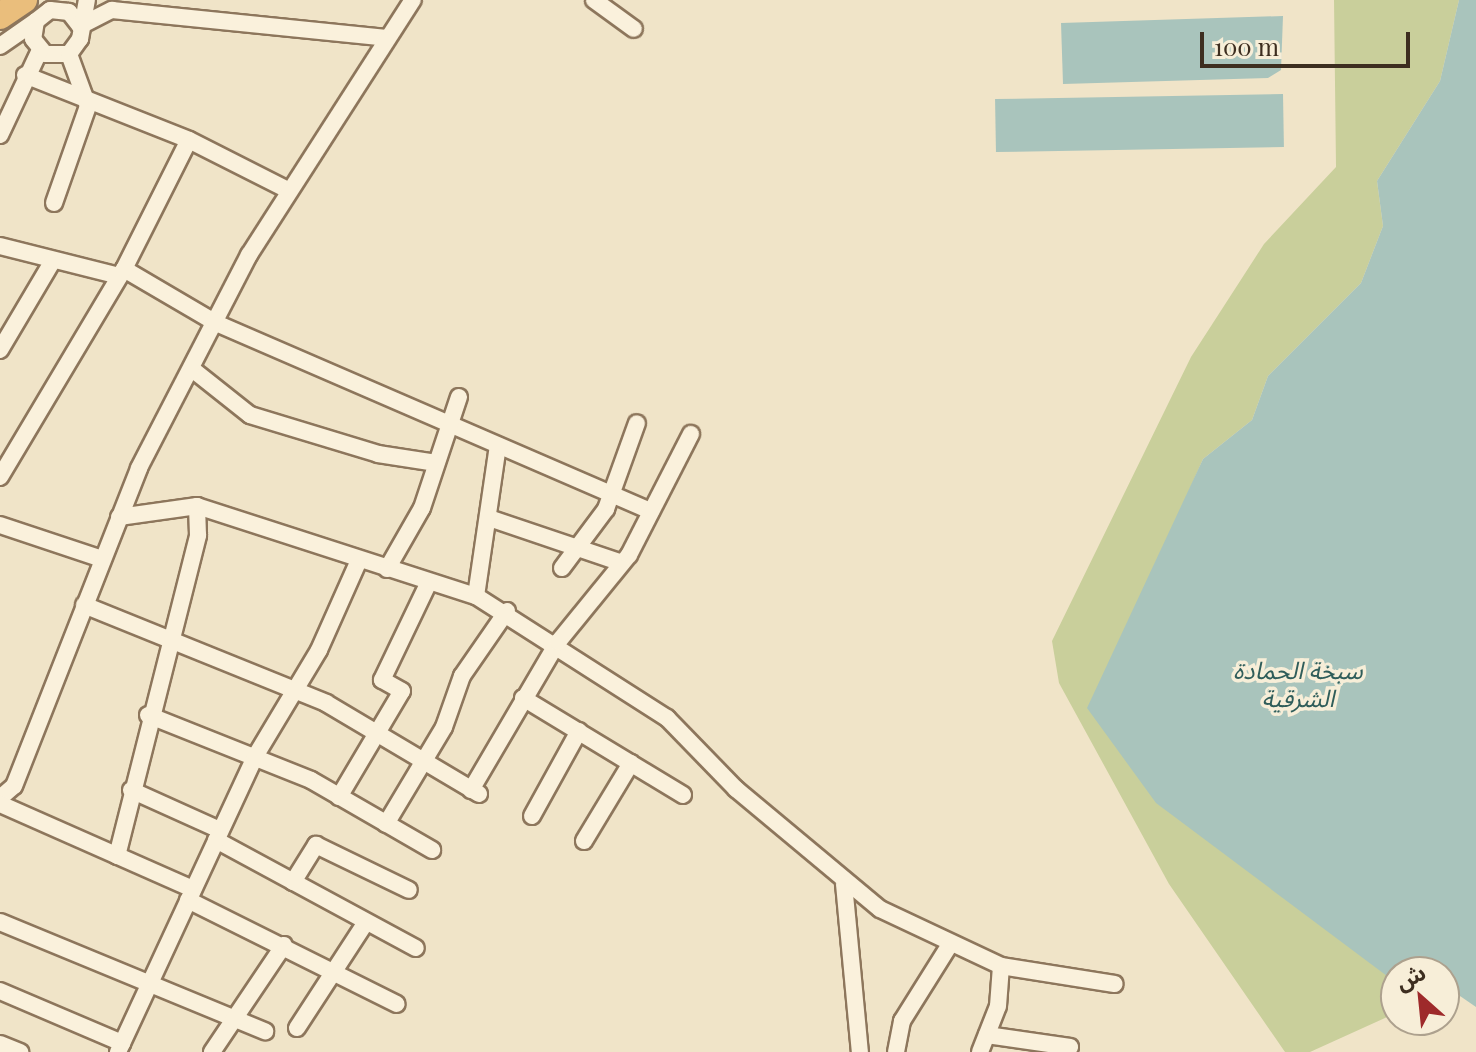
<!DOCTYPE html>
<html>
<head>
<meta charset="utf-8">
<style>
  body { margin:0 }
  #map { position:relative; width:1476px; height:1052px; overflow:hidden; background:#f0e4c8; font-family:"Playfair Display","Noto Sans Arabic",serif }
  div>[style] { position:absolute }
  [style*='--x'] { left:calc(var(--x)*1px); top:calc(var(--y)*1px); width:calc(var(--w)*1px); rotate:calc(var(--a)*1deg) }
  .green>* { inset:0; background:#c9cf9b }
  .water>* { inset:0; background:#a9c4bc; transform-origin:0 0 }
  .roads { filter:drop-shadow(2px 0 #8d765c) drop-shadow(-2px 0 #8d765c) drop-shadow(0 2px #8d765c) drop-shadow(0 -2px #8d765c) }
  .minor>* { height:16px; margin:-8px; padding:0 8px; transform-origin:8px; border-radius:8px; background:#faf1dc }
  .trunk>* { height:26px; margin:-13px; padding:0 13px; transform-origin:13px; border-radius:13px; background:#eabe7c }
  span { translate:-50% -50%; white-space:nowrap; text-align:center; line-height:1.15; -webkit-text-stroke:7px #f7eed8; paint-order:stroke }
  .water-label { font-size:24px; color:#2f5d5a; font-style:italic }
  .north { position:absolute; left:1380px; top:956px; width:80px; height:80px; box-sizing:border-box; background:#f7eed8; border:2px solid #ada18e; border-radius:50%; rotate:333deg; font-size:22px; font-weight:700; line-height:32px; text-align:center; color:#3d2e20 }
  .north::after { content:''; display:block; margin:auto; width:28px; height:36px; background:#9e2a2b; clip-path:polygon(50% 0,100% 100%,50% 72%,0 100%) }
  .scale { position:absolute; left:1200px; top:32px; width:210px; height:36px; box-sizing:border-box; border:4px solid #3d2e20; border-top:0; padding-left:10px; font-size:24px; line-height:28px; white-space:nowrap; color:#3d2e20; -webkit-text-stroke:6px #f7eed8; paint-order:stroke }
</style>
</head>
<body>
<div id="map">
  <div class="green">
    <i style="clip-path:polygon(1334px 0,1459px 0,1440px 81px,1377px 181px,1383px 226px,1361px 283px,1268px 376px,1252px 420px,1203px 459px,1136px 610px,1387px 975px,1396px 976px,1396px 1013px,1310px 1052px,1285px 1052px,1169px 884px,1059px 683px,1052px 641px,1191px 357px,1264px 244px,1336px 167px)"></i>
  </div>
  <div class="water">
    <i style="clip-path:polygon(1459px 0,1476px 0,1476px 1007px,1444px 985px,1444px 972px,1387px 976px,1156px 803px,1087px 708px,1203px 459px,1252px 420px,1268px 376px,1361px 283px,1383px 226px,1377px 181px,1440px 81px)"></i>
    <i style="clip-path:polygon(1283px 16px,1281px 70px,1268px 78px,1063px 84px,1061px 23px)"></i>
    <i style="left:1283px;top:94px;width:53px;height:288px;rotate:89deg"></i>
  </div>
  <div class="roads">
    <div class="minor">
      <i style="--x:594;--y:0;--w:49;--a:35.9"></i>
      <i style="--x:80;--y:26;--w:36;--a:-27"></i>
      <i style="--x:112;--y:10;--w:276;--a:5.8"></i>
      <i style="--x:80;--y:26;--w:18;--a:-128"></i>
      <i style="--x:69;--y:12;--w:19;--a:-174"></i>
      <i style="--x:50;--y:10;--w:18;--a:142"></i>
      <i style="--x:36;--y:21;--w:18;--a:99"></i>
      <i style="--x:33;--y:39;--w:19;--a:51"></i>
      <i style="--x:45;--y:54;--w:24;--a:0"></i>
      <i style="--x:69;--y:54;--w:19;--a:-54"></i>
      <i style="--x:80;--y:39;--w:40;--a:-80"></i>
      <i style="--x:0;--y:46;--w:44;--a:-34.8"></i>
      <i style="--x:25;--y:75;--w:176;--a:21.6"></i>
      <i style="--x:189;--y:140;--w:111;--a:26.8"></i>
      <i style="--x:0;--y:135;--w:94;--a:-64.8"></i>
      <i style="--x:54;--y:203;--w:103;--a:-70.7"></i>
      <i style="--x:88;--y:106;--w:55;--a:-110.1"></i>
      <i style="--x:0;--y:246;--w:123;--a:14.1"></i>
      <i style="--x:124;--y:269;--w:107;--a:30.4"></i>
      <i style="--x:216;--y:323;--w:474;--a:23.4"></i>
      <i style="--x:0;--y:350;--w:102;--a:-59.4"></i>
      <i style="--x:192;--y:369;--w:74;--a:38.4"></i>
      <i style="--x:250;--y:415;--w:134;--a:16.9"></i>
      <i style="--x:378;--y:454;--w:59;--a:8.8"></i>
      <i style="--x:0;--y:477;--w:242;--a:-59.2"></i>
      <i style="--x:124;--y:269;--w:144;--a:-63.3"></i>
      <i style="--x:119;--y:517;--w:79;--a:-8"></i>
      <i style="--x:197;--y:506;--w:293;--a:17.9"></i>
      <i style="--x:476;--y:596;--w:227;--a:32.6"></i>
      <i style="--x:667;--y:718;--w:99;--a:45.8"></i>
      <i style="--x:736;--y:789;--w:187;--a:39.8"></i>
      <i style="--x:880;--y:909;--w:134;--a:25.2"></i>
      <i style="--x:1001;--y:966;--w:115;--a:9"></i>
      <i style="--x:492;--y:519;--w:137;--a:18.7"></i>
      <i style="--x:0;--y:525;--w:108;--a:18.4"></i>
      <i style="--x:562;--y:568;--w:74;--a:-53.3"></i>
      <i style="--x:606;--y:509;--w:91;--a:-70.2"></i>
      <i style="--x:387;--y:569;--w:70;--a:-60.2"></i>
      <i style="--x:422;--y:508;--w:117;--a:-71.6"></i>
      <i style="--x:476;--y:596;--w:152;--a:-81.7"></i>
      <i style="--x:84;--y:605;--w:261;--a:22"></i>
      <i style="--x:326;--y:703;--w:178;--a:30.7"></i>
      <i style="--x:523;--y:698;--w:187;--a:31.2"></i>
      <i style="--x:148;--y:715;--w:175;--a:21.7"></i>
      <i style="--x:311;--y:780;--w:140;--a:30"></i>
      <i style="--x:131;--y:790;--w:98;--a:24.2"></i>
      <i style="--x:471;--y:790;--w:172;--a:-59.6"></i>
      <i style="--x:558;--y:642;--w:112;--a:-50.8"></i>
      <i style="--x:629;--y:555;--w:136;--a:-62.9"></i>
      <i style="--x:339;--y:797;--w:123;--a:-59.3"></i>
      <i style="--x:402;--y:691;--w:23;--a:-151"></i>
      <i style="--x:382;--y:680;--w:109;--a:-64.4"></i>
      <i style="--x:0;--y:798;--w:18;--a:-41"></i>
      <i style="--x:14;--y:786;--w:342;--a:-68.5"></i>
      <i style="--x:139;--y:468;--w:240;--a:-62.7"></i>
      <i style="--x:249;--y:255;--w:303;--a:-57.3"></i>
      <i style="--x:0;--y:804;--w:211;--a:23.8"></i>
      <i style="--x:532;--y:816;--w:97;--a:-61.1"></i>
      <i style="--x:386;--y:824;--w:113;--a:-59.1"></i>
      <i style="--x:444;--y:727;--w:54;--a:-70.6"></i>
      <i style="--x:462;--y:676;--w:79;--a:-55.3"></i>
      <i style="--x:216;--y:840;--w:227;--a:28.4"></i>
      <i style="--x:584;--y:841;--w:91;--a:-58.9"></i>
      <i style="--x:117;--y:856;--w:331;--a:-75.8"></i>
      <i style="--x:198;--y:535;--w:29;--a:-92"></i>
      <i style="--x:293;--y:882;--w:44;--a:-58.1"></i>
      <i style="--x:316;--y:845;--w:103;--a:25.8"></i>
      <i style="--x:844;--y:884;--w:169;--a:84.6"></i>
      <i style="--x:188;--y:900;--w:233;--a:26.5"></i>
      <i style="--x:0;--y:922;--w:287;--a:22.4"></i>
      <i style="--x:0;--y:991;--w:133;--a:23.1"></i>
      <i style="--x:297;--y:1028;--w:126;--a:-56.9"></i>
      <i style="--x:987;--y:1035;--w:84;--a:8.2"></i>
      <i style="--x:0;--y:1044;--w:22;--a:22"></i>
      <i style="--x:118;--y:1052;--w:327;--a:-65.1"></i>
      <i style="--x:256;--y:755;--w:122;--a:-59"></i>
      <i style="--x:319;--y:650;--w:98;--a:-66"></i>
      <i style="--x:212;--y:1052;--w:129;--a:-56.1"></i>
      <i style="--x:896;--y:1052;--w:32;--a:-79"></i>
      <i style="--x:902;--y:1021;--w:92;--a:-57.9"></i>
      <i style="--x:980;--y:1052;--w:49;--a:-68.6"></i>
      <i style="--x:998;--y:1006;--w:40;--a:-85.7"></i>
    </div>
    <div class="trunk">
      <i style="--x:0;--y:16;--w:29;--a:-34"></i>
    </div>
  </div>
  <div class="water-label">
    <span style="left:1298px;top:684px">سبخة الحمادة<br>الشرقية</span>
  </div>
  <div class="north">ش</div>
  <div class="scale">100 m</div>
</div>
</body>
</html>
